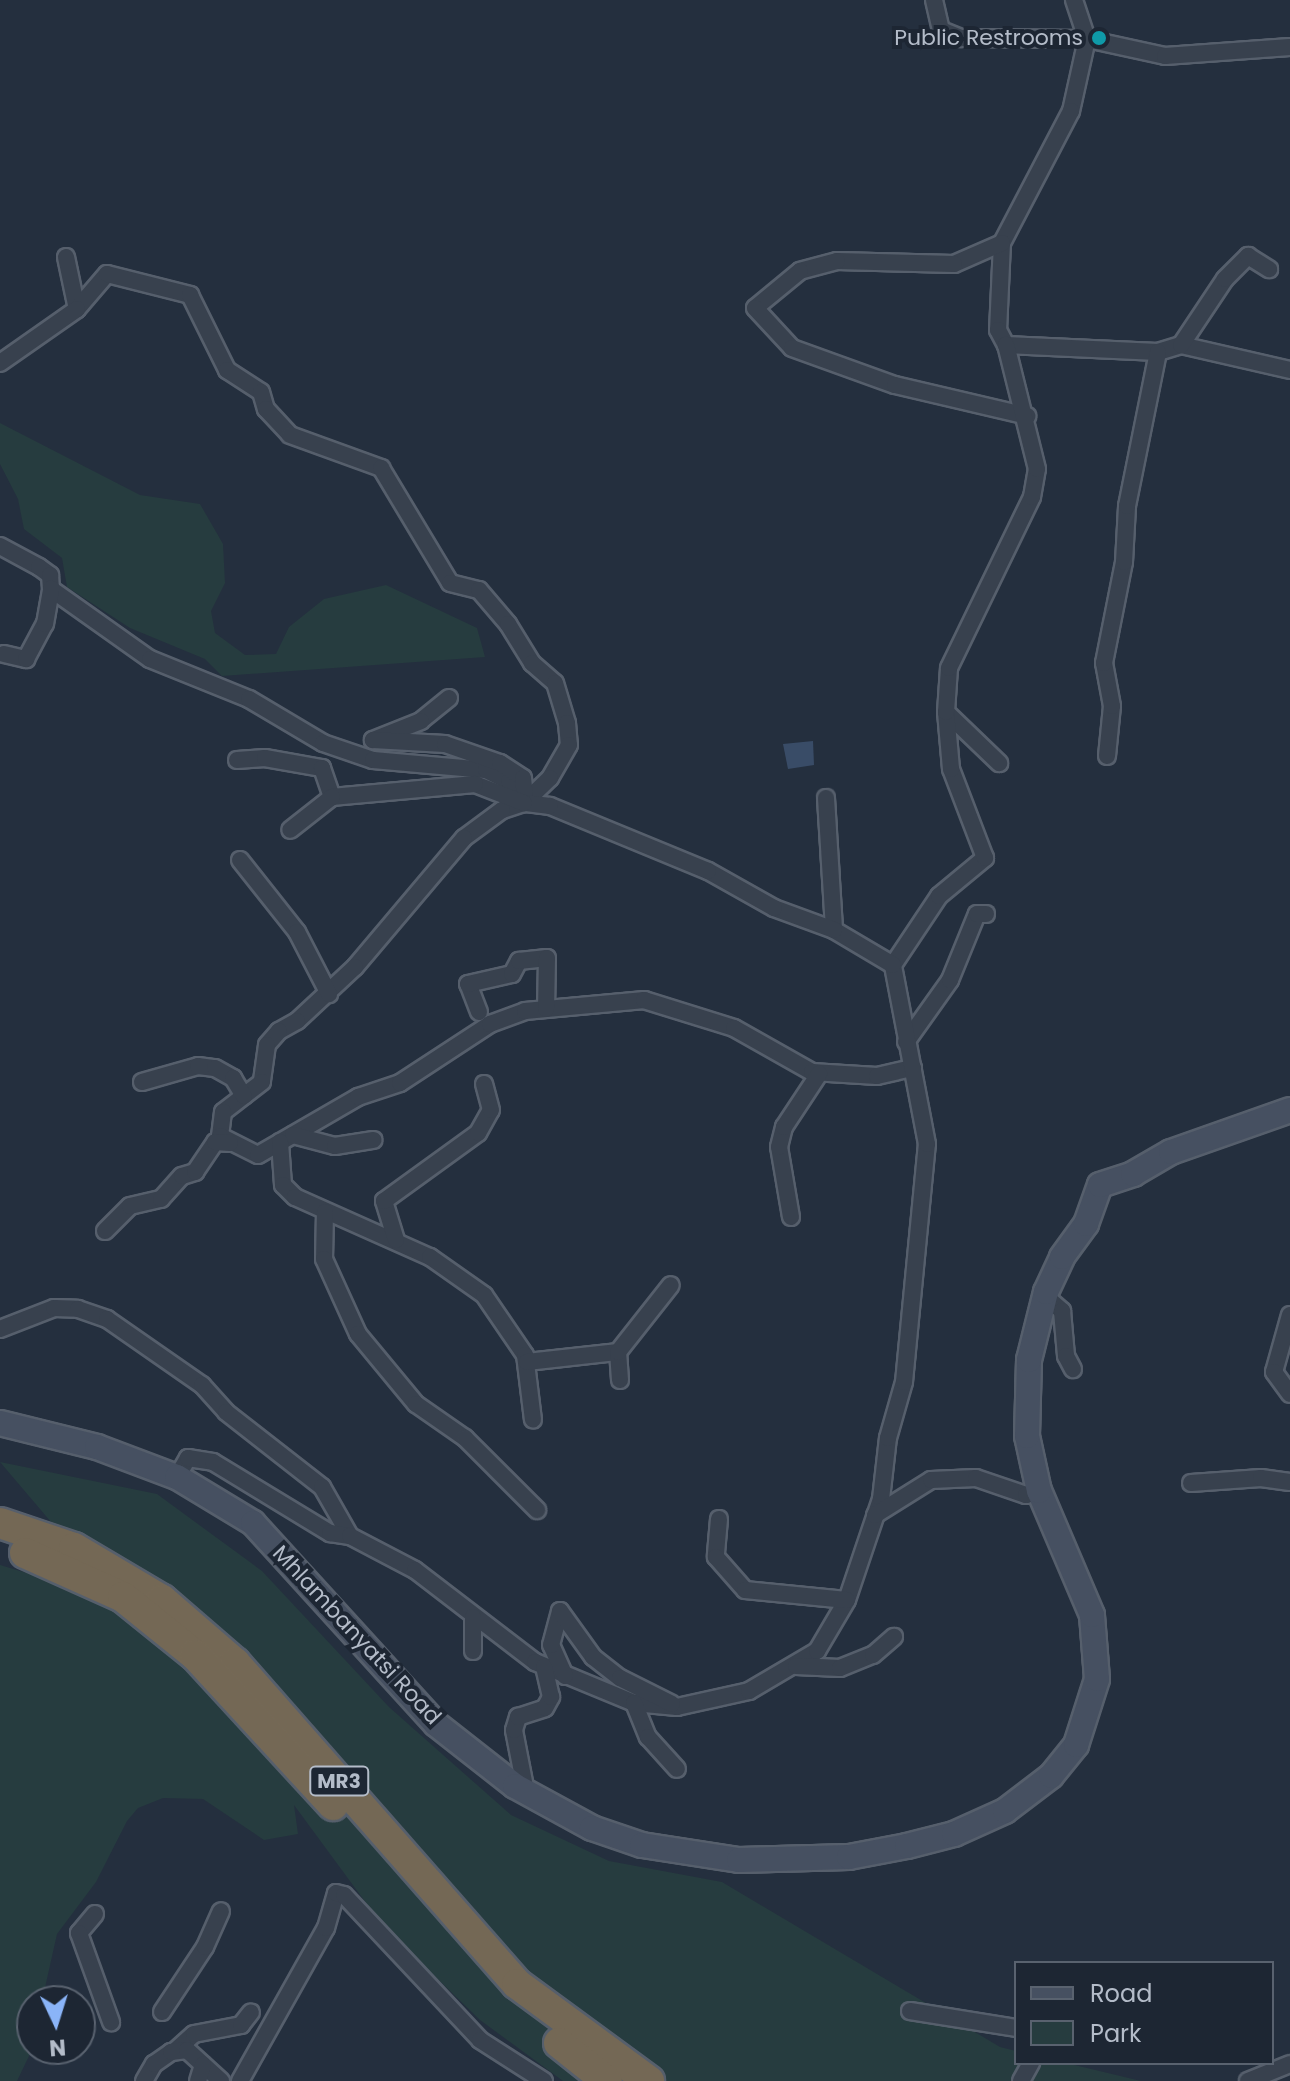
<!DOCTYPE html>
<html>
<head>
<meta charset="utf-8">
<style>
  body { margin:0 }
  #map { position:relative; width:1290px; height:2081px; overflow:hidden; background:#242f3e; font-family:Poppins,sans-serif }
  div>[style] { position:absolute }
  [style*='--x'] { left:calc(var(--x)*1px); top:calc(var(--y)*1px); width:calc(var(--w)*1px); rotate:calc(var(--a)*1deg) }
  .green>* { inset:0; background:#263c3f }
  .water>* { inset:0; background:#394c67 }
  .roads { filter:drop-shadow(2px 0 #565f6c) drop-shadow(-2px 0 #565f6c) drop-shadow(0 2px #565f6c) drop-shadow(0 -2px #565f6c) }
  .street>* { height:16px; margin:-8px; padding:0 8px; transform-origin:8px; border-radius:8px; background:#38414e }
  .secondary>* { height:24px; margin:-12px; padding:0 12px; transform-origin:12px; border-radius:12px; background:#465061 }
  .highway>* { height:30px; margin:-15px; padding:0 15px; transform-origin:15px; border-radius:15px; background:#746855 }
  .dots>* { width:22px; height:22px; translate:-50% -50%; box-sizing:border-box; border:4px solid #1d2633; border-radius:50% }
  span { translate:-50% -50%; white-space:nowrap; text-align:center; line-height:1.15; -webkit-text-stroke:8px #1d2633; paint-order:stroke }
  .shield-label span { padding:2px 6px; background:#1d2633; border:2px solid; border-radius:6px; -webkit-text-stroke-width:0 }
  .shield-label { font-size:20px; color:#b4bcc9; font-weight:700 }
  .poi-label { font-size:22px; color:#b4bcc9 }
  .right { translate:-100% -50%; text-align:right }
  .street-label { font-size:22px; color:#b4bcc9 }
  .legend { position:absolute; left:1014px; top:1961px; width:260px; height:104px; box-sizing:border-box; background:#1d2633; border:2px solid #59626f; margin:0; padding:10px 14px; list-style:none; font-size:24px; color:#b4bcc9 }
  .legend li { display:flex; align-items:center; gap:16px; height:40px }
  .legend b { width:40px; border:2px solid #59626f }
  .north { position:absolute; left:16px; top:1985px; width:80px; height:80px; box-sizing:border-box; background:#1d2633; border:2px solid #59626f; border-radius:50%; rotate:176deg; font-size:22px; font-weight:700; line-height:32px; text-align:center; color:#b4bcc9 }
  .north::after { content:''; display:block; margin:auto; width:28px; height:36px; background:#8ab4f8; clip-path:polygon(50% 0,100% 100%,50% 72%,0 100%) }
</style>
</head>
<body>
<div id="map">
  <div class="green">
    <i style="clip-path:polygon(0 423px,140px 495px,200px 504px,223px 544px,225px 583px,211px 611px,215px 633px,245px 655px,276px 654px,289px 627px,324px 599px,386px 585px,477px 628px,485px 657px,222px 676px,205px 659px,130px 628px,67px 587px,62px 558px,24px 529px,18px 499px,0 464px)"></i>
    <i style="clip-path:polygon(0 1462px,157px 1494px,262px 1571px,389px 1707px,511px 1815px,609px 1861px,722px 1882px,1000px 2047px,1016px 2051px,1016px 2063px,1066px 2063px,1141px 2081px,563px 2081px,480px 2020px,383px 1926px,294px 1805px,298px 1834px,264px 1840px,203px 1799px,163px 1798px,138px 1808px,127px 1821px,96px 1882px,57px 1934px,42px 2001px,32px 2001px,29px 2056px,17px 2081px,0 2081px,0 1565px,90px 1592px,153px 1642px)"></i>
  </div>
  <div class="water">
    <i style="clip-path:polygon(813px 741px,814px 765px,788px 769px,783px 744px)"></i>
  </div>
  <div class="roads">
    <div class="street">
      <i style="--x:934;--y:0;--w:31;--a:77"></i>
      <i style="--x:941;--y:30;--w:22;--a:22"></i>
      <i style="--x:961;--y:38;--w:126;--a:0.5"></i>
      <i style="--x:1087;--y:39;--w:80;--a:12.3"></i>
      <i style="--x:1165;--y:56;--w:125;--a:-4.1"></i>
      <i style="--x:1074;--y:0;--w:41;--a:71.6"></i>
      <i style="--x:1087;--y:39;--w:74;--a:102.5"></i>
      <i style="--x:1071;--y:111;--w:149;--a:117.6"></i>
      <i style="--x:1002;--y:243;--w:87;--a:92.6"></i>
      <i style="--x:998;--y:330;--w:17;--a:62"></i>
      <i style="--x:1006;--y:345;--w:152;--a:2.6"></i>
      <i style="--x:1158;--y:352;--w:24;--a:-17"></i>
      <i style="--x:1181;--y:345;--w:112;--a:12.9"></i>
      <i style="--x:1002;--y:243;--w:52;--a:156.4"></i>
      <i style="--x:954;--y:264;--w:117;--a:-178.5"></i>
      <i style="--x:837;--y:261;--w:38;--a:165"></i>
      <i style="--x:800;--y:271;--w:58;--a:140.6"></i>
      <i style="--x:755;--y:308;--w:54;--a:47.2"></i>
      <i style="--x:792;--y:348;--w:109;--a:19.8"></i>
      <i style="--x:895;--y:385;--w:136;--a:13.2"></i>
      <i style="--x:66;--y:257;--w:53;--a:78.1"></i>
      <i style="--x:77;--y:309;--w:46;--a:-49.4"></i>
      <i style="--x:107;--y:274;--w:86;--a:14.2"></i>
      <i style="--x:190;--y:295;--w:84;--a:63.7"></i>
      <i style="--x:227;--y:370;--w:40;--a:32.9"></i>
      <i style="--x:261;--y:392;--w:18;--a:74"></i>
      <i style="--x:266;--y:409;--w:35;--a:47"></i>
      <i style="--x:290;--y:435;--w:97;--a:19.9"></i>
      <i style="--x:381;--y:468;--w:134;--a:59"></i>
      <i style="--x:450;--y:583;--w:30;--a:14"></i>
      <i style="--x:479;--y:590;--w:45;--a:49.5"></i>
      <i style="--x:508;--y:624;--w:46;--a:58.4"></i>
      <i style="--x:532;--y:663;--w:30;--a:41"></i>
      <i style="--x:555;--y:683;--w:42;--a:73.3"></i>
      <i style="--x:567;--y:723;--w:22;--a:85"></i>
      <i style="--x:569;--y:745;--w:38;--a:120"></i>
      <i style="--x:550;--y:778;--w:36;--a:136"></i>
      <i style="--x:524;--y:803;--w:23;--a:162"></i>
      <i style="--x:502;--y:810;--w:47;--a:143.6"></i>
      <i style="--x:464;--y:838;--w:169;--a:130.2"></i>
      <i style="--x:355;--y:967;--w:79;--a:137"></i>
      <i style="--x:297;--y:1021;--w:21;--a:151"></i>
      <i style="--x:279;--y:1031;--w:18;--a:131"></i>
      <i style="--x:267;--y:1045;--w:37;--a:98"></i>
      <i style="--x:262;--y:1082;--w:49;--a:142.4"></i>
      <i style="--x:223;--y:1112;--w:24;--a:97"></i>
      <i style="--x:220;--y:1136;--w:42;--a:26.6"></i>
      <i style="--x:258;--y:1155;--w:116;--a:-30.1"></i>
      <i style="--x:358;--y:1097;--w:44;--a:-18.4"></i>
      <i style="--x:400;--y:1083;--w:108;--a:-33.2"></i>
      <i style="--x:490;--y:1024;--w:37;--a:-20"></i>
      <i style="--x:525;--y:1011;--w:120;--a:-5.3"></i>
      <i style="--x:644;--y:1000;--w:94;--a:17.3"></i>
      <i style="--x:734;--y:1028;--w:90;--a:29.4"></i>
      <i style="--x:812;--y:1072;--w:65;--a:3.5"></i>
      <i style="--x:877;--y:1076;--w:37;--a:-13"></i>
      <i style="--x:1181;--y:345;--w:79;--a:-56.3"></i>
      <i style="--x:1225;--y:279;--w:33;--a:-45"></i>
      <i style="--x:1248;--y:256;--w:25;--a:32"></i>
      <i style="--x:0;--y:363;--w:94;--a:-35"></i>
      <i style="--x:0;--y:546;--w:44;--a:28.3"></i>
      <i style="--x:39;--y:567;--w:14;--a:36"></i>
      <i style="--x:50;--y:575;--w:14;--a:86"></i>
      <i style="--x:51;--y:589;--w:121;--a:35.3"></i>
      <i style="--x:150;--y:659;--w:107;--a:22"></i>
      <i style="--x:249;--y:699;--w:86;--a:30.7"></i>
      <i style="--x:323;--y:743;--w:53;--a:18.8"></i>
      <i style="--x:373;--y:760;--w:113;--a:5.1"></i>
      <i style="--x:486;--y:770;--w:25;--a:26"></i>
      <i style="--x:509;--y:781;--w:27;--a:56"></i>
      <i style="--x:4;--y:654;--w:23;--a:13"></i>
      <i style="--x:26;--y:659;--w:40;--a:-62"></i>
      <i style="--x:45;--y:624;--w:36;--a:-80"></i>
      <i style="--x:449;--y:698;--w:36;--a:141"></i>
      <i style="--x:421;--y:721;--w:52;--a:158.4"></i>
      <i style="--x:373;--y:740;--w:72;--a:3.2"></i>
      <i style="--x:445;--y:744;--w:58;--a:19.1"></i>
      <i style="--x:500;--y:763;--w:27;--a:33"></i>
      <i style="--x:523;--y:778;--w:19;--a:84"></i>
      <i style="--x:946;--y:712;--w:74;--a:43.9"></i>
      <i style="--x:1107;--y:756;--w:50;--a:-84.3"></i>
      <i style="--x:1112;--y:706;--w:44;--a:-100.5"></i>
      <i style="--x:1104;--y:663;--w:103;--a:-78.8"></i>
      <i style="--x:1124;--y:562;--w:56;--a:-86.9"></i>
      <i style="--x:1127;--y:506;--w:157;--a:-78.6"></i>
      <i style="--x:237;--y:760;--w:28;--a:-4"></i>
      <i style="--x:265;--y:758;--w:58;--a:10"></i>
      <i style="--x:322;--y:768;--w:31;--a:71"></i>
      <i style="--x:826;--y:798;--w:132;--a:86.5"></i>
      <i style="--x:240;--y:860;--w:92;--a:51.6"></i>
      <i style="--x:297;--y:932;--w:70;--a:62.7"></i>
      <i style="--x:893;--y:965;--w:83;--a:-56.3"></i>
      <i style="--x:939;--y:896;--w:60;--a:-39.6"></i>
      <i style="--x:985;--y:858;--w:95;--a:-110.9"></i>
      <i style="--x:951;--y:769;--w:57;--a:-95"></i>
      <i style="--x:946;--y:712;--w:44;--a:-86.1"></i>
      <i style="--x:949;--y:668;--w:190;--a:-64.1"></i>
      <i style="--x:1032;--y:497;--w:28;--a:-80"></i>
      <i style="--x:1037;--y:469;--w:128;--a:-104"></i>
      <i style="--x:479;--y:1012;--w:30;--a:-111"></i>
      <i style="--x:468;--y:984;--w:45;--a:-12.8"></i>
      <i style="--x:512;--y:974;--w:15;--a:-62"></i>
      <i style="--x:519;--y:961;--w:28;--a:-6"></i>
      <i style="--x:547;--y:958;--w:51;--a:91.1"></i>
      <i style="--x:906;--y:1042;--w:76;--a:-54.6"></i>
      <i style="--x:950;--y:980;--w:71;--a:-67.8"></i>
      <i style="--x:977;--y:914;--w:9;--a:0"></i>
      <i style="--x:142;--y:1082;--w:58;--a:-15.9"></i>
      <i style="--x:198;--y:1066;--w:17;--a:7"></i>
      <i style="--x:215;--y:1068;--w:21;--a:29"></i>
      <i style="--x:233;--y:1078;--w:21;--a:59"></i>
      <i style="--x:293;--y:1135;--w:43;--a:14.7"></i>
      <i style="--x:335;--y:1146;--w:39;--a:-9"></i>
      <i style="--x:280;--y:1142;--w:43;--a:86"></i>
      <i style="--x:283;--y:1185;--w:17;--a:45"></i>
      <i style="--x:295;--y:1197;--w:148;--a:24"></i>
      <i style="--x:430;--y:1257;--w:66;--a:35.1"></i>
      <i style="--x:484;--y:1295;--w:73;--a:55.7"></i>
      <i style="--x:525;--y:1355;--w:65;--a:83"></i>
      <i style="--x:325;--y:1212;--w:47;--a:91.2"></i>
      <i style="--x:324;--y:1259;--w:82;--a:65.6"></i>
      <i style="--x:358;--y:1334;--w:91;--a:50.4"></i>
      <i style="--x:416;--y:1404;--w:60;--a:34.8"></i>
      <i style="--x:465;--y:1438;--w:102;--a:45"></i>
      <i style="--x:791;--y:1217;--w:71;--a:-99.7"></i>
      <i style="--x:779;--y:1147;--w:21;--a:-76"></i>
      <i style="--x:784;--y:1127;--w:64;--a:-56.6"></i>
      <i style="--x:105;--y:1231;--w:35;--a:-45"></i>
      <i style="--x:130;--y:1206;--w:32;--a:-13"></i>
      <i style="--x:161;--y:1199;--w:31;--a:-48"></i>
      <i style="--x:182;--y:1176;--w:14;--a:-17"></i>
      <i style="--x:195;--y:1172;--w:36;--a:-56"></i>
      <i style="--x:215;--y:1142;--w:15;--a:4"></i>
      <i style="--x:396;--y:1240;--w:41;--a:-107.1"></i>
      <i style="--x:384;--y:1201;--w:116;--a:-35.9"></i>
      <i style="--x:478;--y:1133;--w:26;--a:-61"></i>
      <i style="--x:491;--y:1110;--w:27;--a:-105"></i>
      <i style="--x:1045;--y:1296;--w:23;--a:41"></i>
      <i style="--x:1062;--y:1311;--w:45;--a:84.9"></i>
      <i style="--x:1066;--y:1356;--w:15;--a:62"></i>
      <i style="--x:1290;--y:1315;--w:59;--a:105.7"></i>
      <i style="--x:1274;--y:1372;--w:27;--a:54"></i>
      <i style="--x:0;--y:1329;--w:58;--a:-21.3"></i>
      <i style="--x:54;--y:1308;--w:24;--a:2"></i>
      <i style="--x:78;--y:1309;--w:31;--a:19"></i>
      <i style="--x:107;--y:1319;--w:116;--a:34.8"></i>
      <i style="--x:202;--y:1385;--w:36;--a:48"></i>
      <i style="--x:226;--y:1412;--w:122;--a:38"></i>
      <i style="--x:322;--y:1487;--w:56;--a:60.3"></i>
      <i style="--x:527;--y:1362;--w:92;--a:-6.3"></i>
      <i style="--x:620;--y:1380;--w:28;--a:-94"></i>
      <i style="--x:618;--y:1352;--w:85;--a:-51.7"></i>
      <i style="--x:177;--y:1477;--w:22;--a:-60"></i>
      <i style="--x:188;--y:1458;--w:25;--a:9"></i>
      <i style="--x:213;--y:1462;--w:137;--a:31.3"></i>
      <i style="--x:330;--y:1533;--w:20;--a:9"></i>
      <i style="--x:350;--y:1536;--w:73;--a:27.6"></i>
      <i style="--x:415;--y:1570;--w:151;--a:37.5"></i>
      <i style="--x:535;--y:1662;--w:107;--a:22.5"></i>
      <i style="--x:634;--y:1703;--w:43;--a:5.3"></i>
      <i style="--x:677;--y:1707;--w:74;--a:-12.5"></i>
      <i style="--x:749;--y:1691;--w:79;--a:-30.5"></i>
      <i style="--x:817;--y:1651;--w:59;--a:-59.5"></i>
      <i style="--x:847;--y:1600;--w:107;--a:-71.4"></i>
      <i style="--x:881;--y:1499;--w:61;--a:-83.5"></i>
      <i style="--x:888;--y:1438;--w:58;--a:-74.1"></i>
      <i style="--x:904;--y:1382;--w:239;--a:-84.5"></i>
      <i style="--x:927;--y:1144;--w:182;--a:-100.8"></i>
      <i style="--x:893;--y:965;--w:69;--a:-149.3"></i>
      <i style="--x:834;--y:930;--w:64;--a:-159.9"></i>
      <i style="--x:774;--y:908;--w:76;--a:-150.7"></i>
      <i style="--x:708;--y:871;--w:171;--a:-157.6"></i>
      <i style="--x:550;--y:806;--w:26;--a:-173"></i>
      <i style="--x:524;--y:803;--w:53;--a:-158.8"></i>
      <i style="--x:475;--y:784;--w:144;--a:174.8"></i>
      <i style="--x:332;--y:797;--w:53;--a:141.8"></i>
      <i style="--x:1191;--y:1483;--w:70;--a:-4.1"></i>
      <i style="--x:1261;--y:1478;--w:29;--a:8"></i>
      <i style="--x:875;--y:1515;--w:66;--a:-32"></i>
      <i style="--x:931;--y:1480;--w:45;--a:-2.5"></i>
      <i style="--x:976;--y:1478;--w:53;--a:18.8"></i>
      <i style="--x:1026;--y:1495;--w:14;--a:-17"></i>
      <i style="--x:719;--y:1519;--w:38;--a:95"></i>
      <i style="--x:716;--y:1557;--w:44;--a:48.7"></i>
      <i style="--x:745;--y:1590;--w:102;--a:5.6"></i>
      <i style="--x:473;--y:1617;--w:34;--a:90"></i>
      <i style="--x:796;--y:1666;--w:44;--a:2.6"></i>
      <i style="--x:840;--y:1668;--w:35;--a:-22"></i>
      <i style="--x:873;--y:1655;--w:28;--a:-41"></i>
      <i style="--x:565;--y:1676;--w:34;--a:-114"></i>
      <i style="--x:551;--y:1645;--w:35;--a:-75"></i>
      <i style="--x:560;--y:1611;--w:57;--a:54.3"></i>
      <i style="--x:593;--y:1657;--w:34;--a:38"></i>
      <i style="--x:620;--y:1678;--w:58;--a:26.6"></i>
      <i style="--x:634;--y:1703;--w:37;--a:68"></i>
      <i style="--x:648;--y:1737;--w:43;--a:47.8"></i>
      <i style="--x:526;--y:1792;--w:63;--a:-101"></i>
      <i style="--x:514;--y:1730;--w:14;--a:-73"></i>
      <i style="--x:518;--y:1717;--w:28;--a:-18"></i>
      <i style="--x:545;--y:1708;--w:13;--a:-61"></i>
      <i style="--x:551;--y:1697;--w:31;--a:-103"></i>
      <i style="--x:95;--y:1914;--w:25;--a:130"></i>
      <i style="--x:79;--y:1933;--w:95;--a:70.2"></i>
      <i style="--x:910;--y:2011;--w:107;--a:9.1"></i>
      <i style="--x:162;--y:2012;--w:78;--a:-56.5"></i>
      <i style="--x:205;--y:1947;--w:39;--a:-66"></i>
      <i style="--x:175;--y:2051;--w:25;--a:-42"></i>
      <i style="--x:194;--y:2034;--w:48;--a:-10.8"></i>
      <i style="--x:241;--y:2025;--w:16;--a:-52"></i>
      <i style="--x:144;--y:2081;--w:20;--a:-60"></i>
      <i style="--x:154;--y:2064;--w:21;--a:-35"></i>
      <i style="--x:171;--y:2052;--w:16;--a:-7"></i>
      <i style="--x:187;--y:2050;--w:46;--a:42.4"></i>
      <i style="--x:198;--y:2081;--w:17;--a:-73"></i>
      <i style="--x:240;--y:2081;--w:176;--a:-60.7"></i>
      <i style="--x:326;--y:1928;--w:36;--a:-74"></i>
      <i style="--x:336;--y:1893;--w:8;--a:14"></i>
      <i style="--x:344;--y:1895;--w:199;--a:46.8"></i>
      <i style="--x:480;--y:2040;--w:76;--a:32.6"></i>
      <i style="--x:1021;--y:2081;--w:21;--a:-61"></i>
      <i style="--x:1248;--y:2081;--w:45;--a:-22"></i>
    </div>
    <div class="secondary">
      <i style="--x:0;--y:1423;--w:100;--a:13.9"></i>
      <i style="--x:97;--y:1447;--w:85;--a:20.6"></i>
      <i style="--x:177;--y:1477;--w:89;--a:31.2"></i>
      <i style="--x:253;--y:1523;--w:272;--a:47.7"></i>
      <i style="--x:436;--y:1724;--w:100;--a:38.1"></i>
      <i style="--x:515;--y:1786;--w:88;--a:28.6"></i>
      <i style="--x:592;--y:1828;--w:53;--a:18.8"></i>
      <i style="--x:642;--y:1845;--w:98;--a:8.8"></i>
      <i style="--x:739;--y:1860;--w:110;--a:-1.6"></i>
      <i style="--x:849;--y:1857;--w:59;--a:-10.7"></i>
      <i style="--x:907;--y:1846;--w:49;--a:-14.3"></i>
      <i style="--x:954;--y:1834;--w:56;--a:-24.3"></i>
      <i style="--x:1005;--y:1811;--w:58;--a:-37.3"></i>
      <i style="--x:1051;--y:1776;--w:40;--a:-51"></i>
      <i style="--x:1076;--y:1745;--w:69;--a:-72.3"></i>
      <i style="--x:1097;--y:1679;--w:64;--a:-94.5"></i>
      <i style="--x:1092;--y:1615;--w:135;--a:-113.1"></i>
      <i style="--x:1039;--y:1491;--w:56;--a:-102.3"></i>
      <i style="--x:1027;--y:1436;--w:76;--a:-88.5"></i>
      <i style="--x:1029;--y:1360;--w:70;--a:-76"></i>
      <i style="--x:1046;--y:1292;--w:38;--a:-65"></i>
      <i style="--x:1062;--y:1257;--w:41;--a:-54"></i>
      <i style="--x:1086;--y:1224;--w:41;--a:-70.3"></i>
      <i style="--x:1100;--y:1185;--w:35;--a:-18"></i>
      <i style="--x:1133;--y:1174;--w:44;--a:-30.1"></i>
      <i style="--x:1171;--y:1152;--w:126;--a:-19.4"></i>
    </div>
    <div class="highway">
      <i style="--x:0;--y:1523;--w:78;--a:18.7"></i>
      <i style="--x:74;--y:1548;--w:102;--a:30.6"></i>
      <i style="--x:162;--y:1600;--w:96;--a:40.8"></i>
      <i style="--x:235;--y:1663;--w:427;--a:48.7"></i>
      <i style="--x:517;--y:1984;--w:164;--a:36.3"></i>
      <i style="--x:25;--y:1553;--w:107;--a:24.2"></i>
      <i style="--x:123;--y:1597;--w:92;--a:38.9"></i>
      <i style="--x:195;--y:1655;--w:204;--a:47.4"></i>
      <i style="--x:559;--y:2043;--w:61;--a:38.4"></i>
    </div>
  </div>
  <div class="dots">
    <i style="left:1099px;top:38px;background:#0f9aa8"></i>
  </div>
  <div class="shield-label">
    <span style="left:339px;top:1781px">MR3</span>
  </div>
  <div class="poi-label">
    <span class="right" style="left:1083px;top:38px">Public Restrooms</span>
  </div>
  <div class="street-label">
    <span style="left:357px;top:1635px;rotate:47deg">Mhlambanyatsi Road</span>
  </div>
  <ul class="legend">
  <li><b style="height:10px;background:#465061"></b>Road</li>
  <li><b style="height:22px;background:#263c3f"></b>Park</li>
  </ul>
  <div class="north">N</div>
</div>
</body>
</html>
